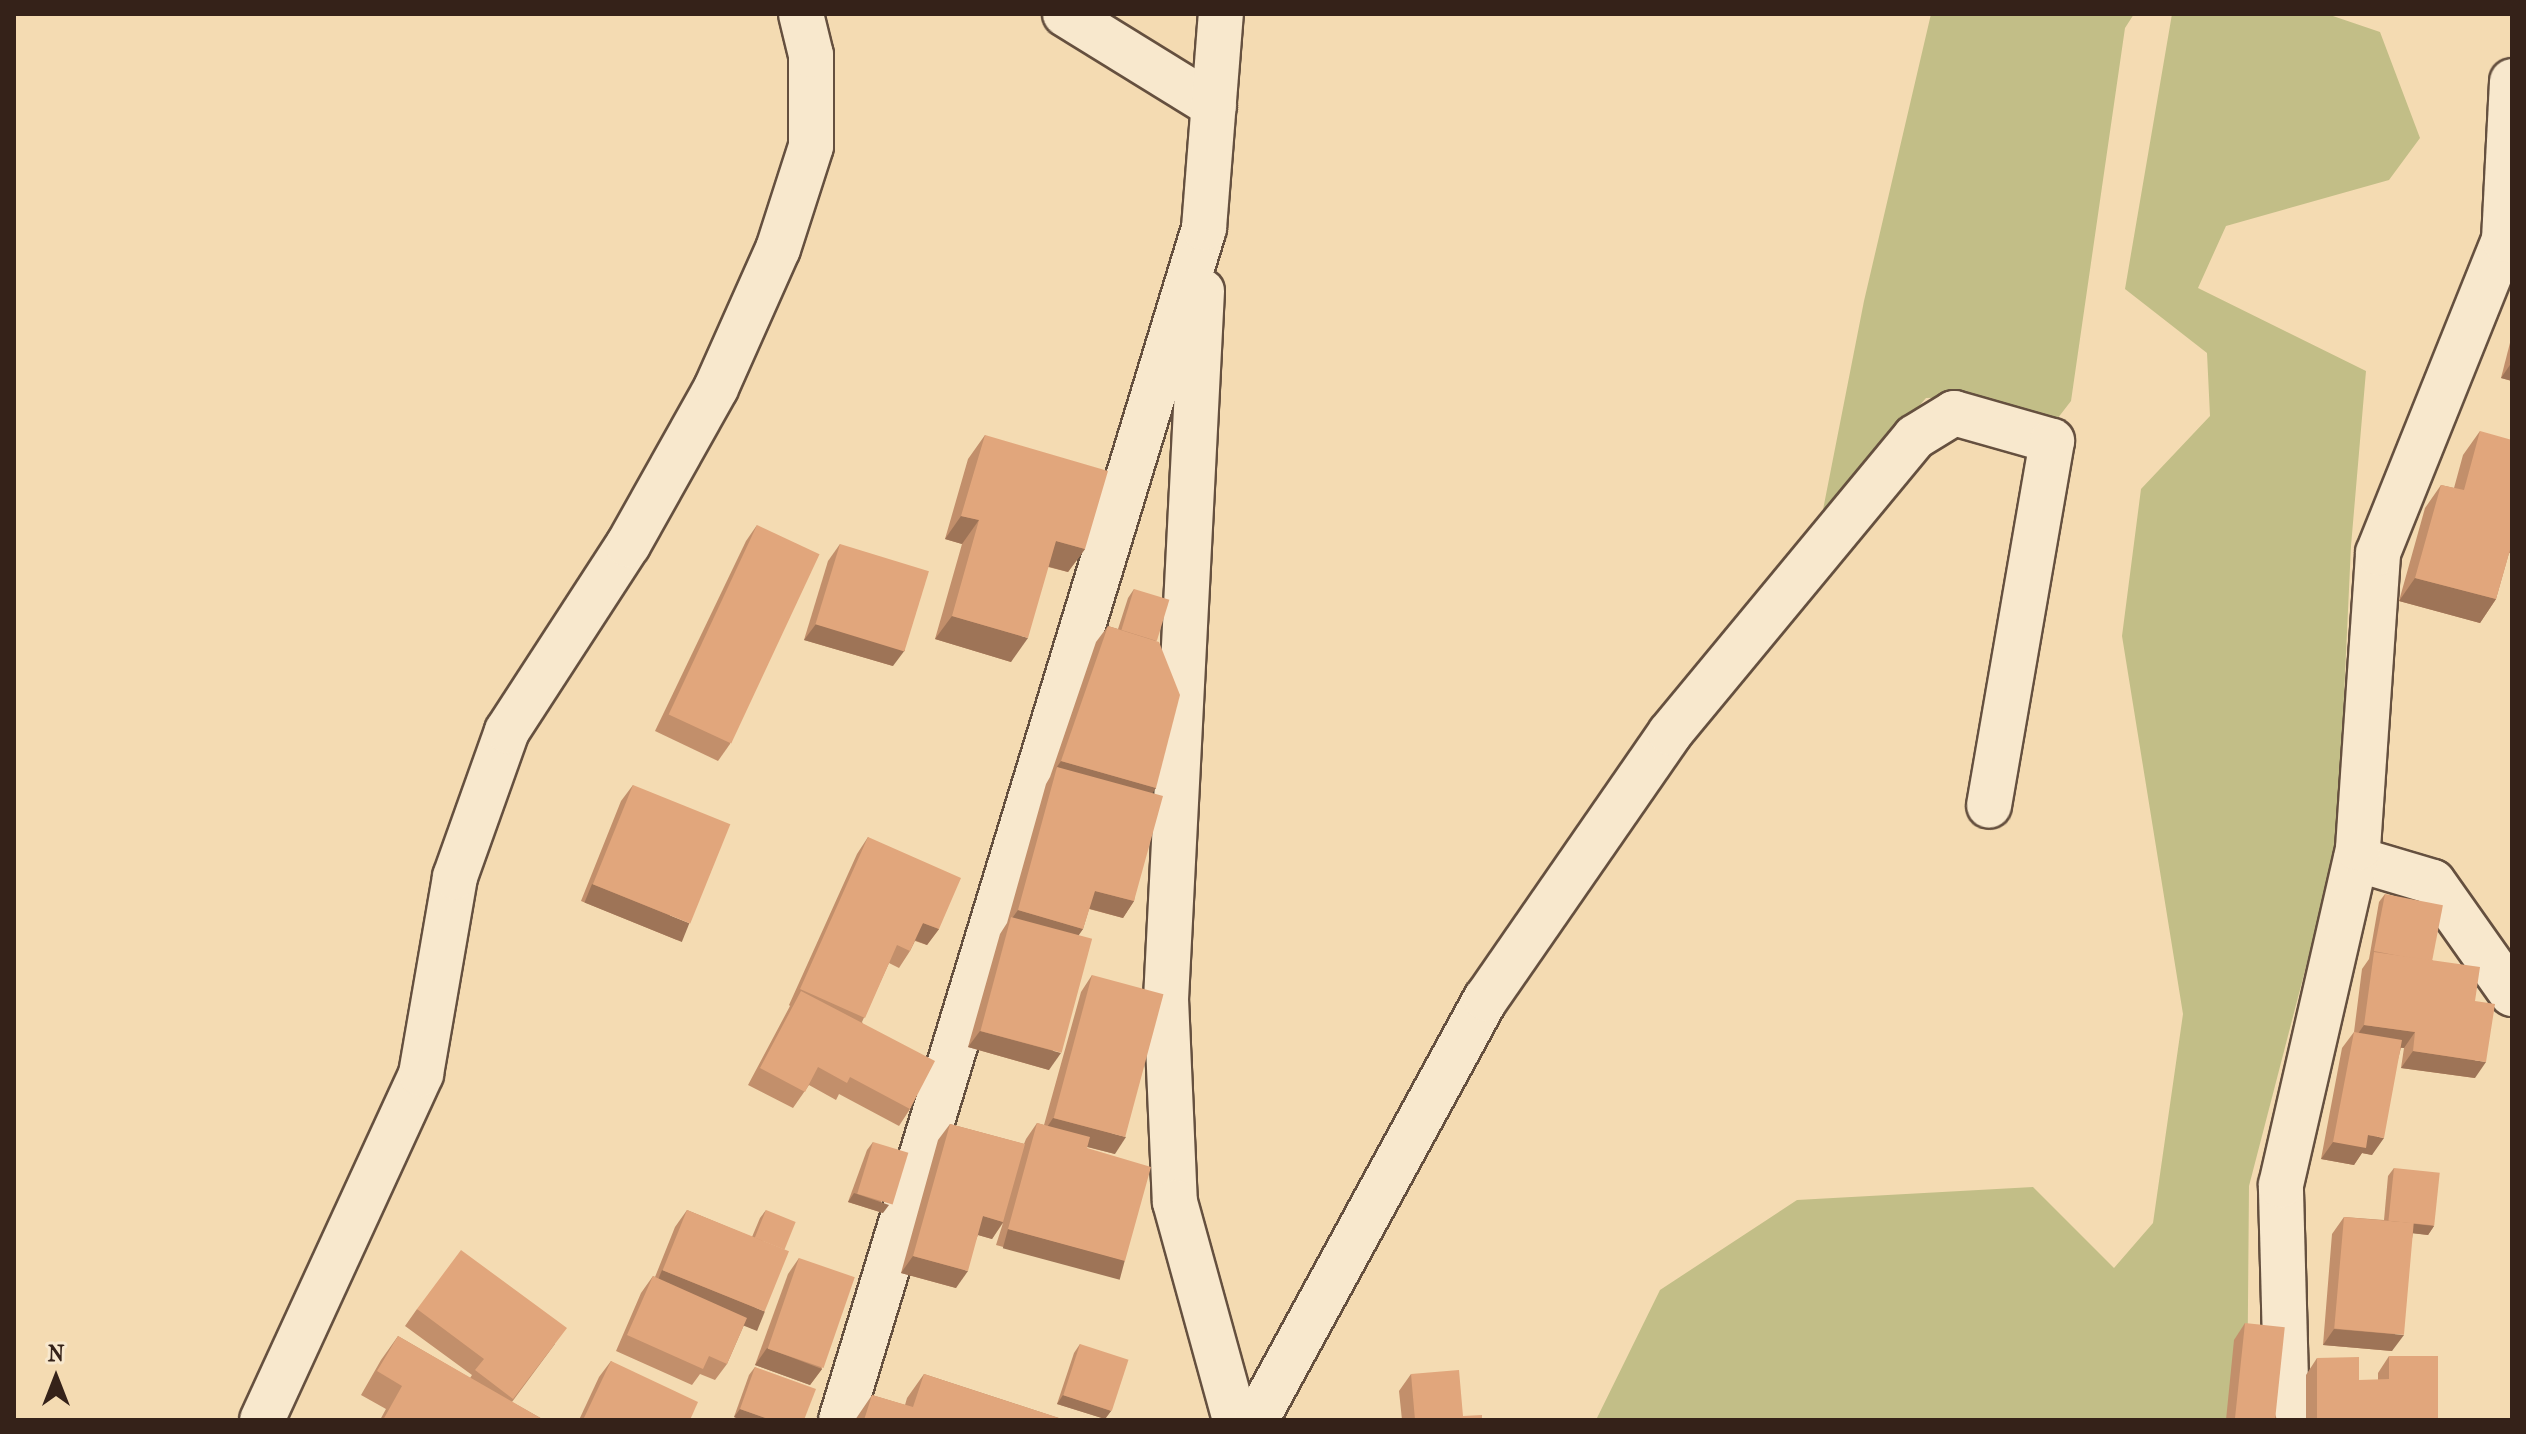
<!DOCTYPE html>
<html>
<head>
<meta charset="utf-8">
<style>
  body { margin:0 }
  #map { position:relative; width:2526px; height:1434px; overflow:hidden; background:#f4dbb2; font-family:"IM FELL French Canon",serif }
  div>[style] { position:absolute }
  [style*='--x'] { left:calc(var(--x)*1px); top:calc(var(--y)*1px); width:calc(var(--w)*1px); rotate:calc(var(--a)*1deg) }
  .green>* { inset:0; background:#c2be87 }
  .roads { filter:drop-shadow(2px 0 #65503f) drop-shadow(-2px 0 #65503f) drop-shadow(0 2px #65503f) drop-shadow(0 -2px #65503f) }
  .minor>* { height:44px; margin:-22px; padding:0 22px; transform-origin:22px; border-radius:22px; background:#f8e8cd }
  .wall>* { inset:0; background:#c28f6b }
  .shaded-wall>* { inset:0; background:#9e7457; transform-origin:0 0 }
  .building>* { inset:0; background:#e1a67c; transform-origin:0 0 }
  span { translate:-50% -50%; white-space:nowrap; text-align:center; line-height:1.15; -webkit-text-stroke:6px #f8e8cd; paint-order:stroke }
  .frame { position:absolute; inset:0; border:16px solid #352219; pointer-events:none }
  .north { position:absolute; left:16px; top:1338px; width:80px; height:80px; -webkit-text-stroke:6px #f8e8cd; paint-order:stroke; rotate:0deg; font-size:22px; font-weight:700; line-height:32px; text-align:center; color:#352219 }
  .north::after { content:''; display:block; margin:auto; width:28px; height:36px; background:#352219; clip-path:polygon(50% 0,100% 100%,50% 72%,0 100%) }
</style>
</head>
<body>
<div id="map">
  <div class="green">
    <i style="clip-path:polygon(1931px 14px,2134px 14px,2125px 28px,2071px 401px,2054px 423px,1962px 397px,1926px 398px,1821px 520px,1864px 301px)"></i>
    <i style="clip-path:polygon(2172px 14px,2327px 14px,2380px 32px,2420px 138px,2389px 180px,2226px 226px,2198px 288px,2366px 371px,2351px 546px,2337px 847px,2249px 1186px,2247px 1420px,1596px 1420px,1660px 1290px,1797px 1200px,2033px 1187px,2114px 1268px,2153px 1223px,2183px 1014px,2122px 636px,2141px 489px,2210px 416px,2207px 353px,2125px 289px)"></i>
  </div>
  <div class="roads">
    <div class="minor">
      <i style="--x:1065;--y:14;--w:175;--a:31.7"></i>
      <i style="--x:1202;--y:291;--w:709;--a:92.91"></i>
      <i style="--x:1166;--y:999;--w:203;--a:87.5"></i>
      <i style="--x:1175;--y:1202;--w:226;--a:74.6"></i>
      <i style="--x:2356;--y:859;--w:80;--a:16.6"></i>
      <i style="--x:2433;--y:882;--w:137;--a:54.8"></i>
      <i style="--x:262;--y:1420;--w:381;--a:-65.3"></i>
      <i style="--x:421;--y:1074;--w:200;--a:-80.2"></i>
      <i style="--x:455;--y:877;--w:155;--a:-70.4"></i>
      <i style="--x:507;--y:731;--w:222;--a:-57"></i>
      <i style="--x:628;--y:545;--w:180;--a:-60.7"></i>
      <i style="--x:716;--y:388;--w:152;--a:-66"></i>
      <i style="--x:778;--y:249;--w:108;--a:-72.2"></i>
      <i style="--x:811;--y:146;--w:91;--a:-90"></i>
      <i style="--x:811;--y:55;--w:42;--a:-103.7"></i>
      <i style="--x:841;--y:1420;--w:1246;--a:-73.06"></i>
      <i style="--x:1204;--y:228;--w:215;--a:-85.5"></i>
      <i style="--x:1256;--y:1420;--w:480;--a:-61.4"></i>
      <i style="--x:1486;--y:999;--w:323;--a:-55.3"></i>
      <i style="--x:1670;--y:733;--w:384;--a:-50.4"></i>
      <i style="--x:1915;--y:437;--w:46;--a:-31.6"></i>
      <i style="--x:1954;--y:413;--w:102;--a:15.9"></i>
      <i style="--x:2052;--y:441;--w:370;--a:99.8"></i>
      <i style="--x:2287;--y:1420;--w:235;--a:-91.5"></i>
      <i style="--x:2281;--y:1185;--w:346;--a:-77.1"></i>
      <i style="--x:2358;--y:848;--w:296;--a:-86.1"></i>
      <i style="--x:2378;--y:553;--w:337;--a:-68.1"></i>
      <i style="--x:2504;--y:240;--w:159;--a:-87.1"></i>
    </div>
  </div>
  <div class="wall">
    <i style="clip-path:polygon(2512px 335px,2512px 381px,2501px 378px)"></i>
    <i style="clip-path:polygon(2480px 431px,2512px 554px,2509px 553px,2496px 599px,2480px 623px,2399px 601px,2425px 508px,2441px 485px,2454px 488px,2463px 455px)"></i>
    <i style="clip-path:polygon(985px 435px,1085px 549px,1068px 572px,1048px 567px,1011px 662px,935px 639px,962px 544px,945px 539px,968px 459px)"></i>
    <i style="clip-path:polygon(757px 525px,730px 744px,718px 761px,655px 731px,746px 541px)"></i>
    <i style="clip-path:polygon(840px 544px,893px 666px,804px 640px,828px 561px)"></i>
    <i style="clip-path:polygon(1134px 589px,1156px 641px,1156px 788px,1152px 793px,1134px 901px,1123px 918px,1089px 909px,1083px 929px,1078px 935px,1049px 1070px,968px 1047px,1000px 934px,1007px 923px,1046px 784px,1050px 777px,1096px 642px,1108px 626px,1118px 629px,1128px 598px)"></i>
    <i style="clip-path:polygon(633px 785px,677px 940px,581px 901px,621px 801px)"></i>
    <i style="clip-path:polygon(868px 837px,939px 929px,927px 945px,915px 941px,910px 951px,899px 968px,889px 963px,862px 1022px,910px 1109px,899px 1126px,839px 1094px,836px 1100px,809px 1085px,793px 1108px,748px 1085px,790px 1006px,789px 1005px,857px 854px)"></i>
    <i style="clip-path:polygon(2385px 894px,2432px 960px,2475px 1001px,2475px 1078px,2401px 1068px,2404px 1048px,2401px 1048px,2372px 1155px,2362px 1153px,2354px 1165px,2321px 1159px,2342px 1048px,2354px 1032px,2362px 969px,2369px 959px,2379px 902px)"></i>
    <i style="clip-path:polygon(1092px 975px,1115px 1154px,1087px 1147px,1113px 1277px,996px 1245px,1003px 1223px,992px 1239px,978px 1235px,956px 1288px,901px 1273px,938px 1140px,950px 1124px,1024px 1144px,1026px 1139px,1037px 1123px,1044px 1125px,1081px 992px)"></i>
    <i style="clip-path:polygon(873px 1142px,883px 1213px,848px 1202px,867px 1150px)"></i>
    <i style="clip-path:polygon(2394px 1168px,2434px 1226px,2428px 1235px,2413px 1233px,2392px 1351px,2323px 1345px,2332px 1234px,2344px 1217px,2384px 1220px,2388px 1176px)"></i>
    <i style="clip-path:polygon(687px 1210px,752px 1237px,760px 1218px,766px 1210px,753px 1329px,744px 1325px,727px 1364px,715px 1380px,700px 1374px,692px 1385px,616px 1351px,641px 1293px,653px 1276px,655px 1277px,675px 1227px)"></i>
    <i style="clip-path:polygon(799px 1258px,822px 1369px,810px 1385px,755px 1365px,788px 1274px)"></i>
    <i style="clip-path:polygon(417px 1309px,555px 1344px,512px 1402px,544px 1420px,380px 1420px,386px 1409px,361px 1395px,381px 1360px,398px 1336px,470px 1378px,472px 1375px,405px 1326px)"></i>
    <i style="clip-path:polygon(2245px 1323px,2277px 1420px,2226px 1420px,2234px 1340px)"></i>
    <i style="clip-path:polygon(1080px 1344px,1111px 1411px,1105px 1419px,1057px 1404px,1074px 1353px)"></i>
    <i style="clip-path:polygon(2389px 1356px,2438px 1420px,2306px 1420px,2306px 1375px,2317px 1358px,2359px 1380px,2378px 1380px,2378px 1373px)"></i>
    <i style="clip-path:polygon(611px 1361px,690px 1420px,579px 1420px,599px 1377px)"></i>
    <i style="clip-path:polygon(755px 1367px,804px 1420px,741px 1420px,734px 1417px,749px 1375px)"></i>
    <i style="clip-path:polygon(924px 1374px,1065px 1420px,855px 1420px,872px 1395px,905px 1405px,907px 1398px)"></i>
    <i style="clip-path:polygon(1411px 1374px,1463px 1416px,1482px 1420px,1402px 1420px,1399px 1391px)"></i>
  </div>
  <div class="shaded-wall">
    <i style="clip-path:polygon(2512px 362px,2512px 381px,2501px 378px)"></i>
    <i style="clip-path:polygon(961px 516px,979px 520px,962px 544px,945px 539px)"></i>
    <i style="clip-path:polygon(1056px 541px,1085px 549px,1068px 572px,1039px 564px)"></i>
    <i style="clip-path:polygon(2415px 578px,2496px 599px,2480px 623px,2399px 601px)"></i>
    <i style="clip-path:polygon(952px 616px,1028px 638px,1011px 662px,935px 639px)"></i>
    <i style="clip-path:polygon(816px 624px,905px 650px,893px 666px,804px 640px)"></i>
    <i style="clip-path:polygon(1061px 761px,1156px 788px,1144px 804px,1057px 767px,1050px 777px)"></i>
    <i style="left:592px;top:884px;width:105px;height:20px;rotate:22deg"></i>
    <i style="clip-path:polygon(1095px 891px,1134px 901px,1123px 918px,1083px 907px)"></i>
    <i style="clip-path:polygon(1018px 910px,1083px 929px,1072px 945px,1010px 921px)"></i>
    <i style="clip-path:polygon(923px 923px,939px 929px,927px 945px,912px 939px)"></i>
    <i style="clip-path:polygon(2364px 1025px,2415px 1032px,2404px 1048px,2353px 1041px)"></i>
    <i style="clip-path:polygon(980px 1031px,1061px 1053px,1049px 1070px,968px 1047px)"></i>
    <i style="clip-path:polygon(2413px 1051px,2486px 1062px,2475px 1078px,2401px 1068px)"></i>
    <i style="clip-path:polygon(1053px 1118px,1126px 1137px,1115px 1154px,1042px 1135px)"></i>
    <i style="clip-path:polygon(2368px 1135px,2384px 1138px,2372px 1155px,2362px 1153px,2354px 1165px,2321px 1159px,2333px 1142px)"></i>
    <i style="clip-path:polygon(854px 1193px,889px 1205px,883px 1213px,848px 1202px)"></i>
    <i style="clip-path:polygon(983px 1216px,1003px 1222px,992px 1239px,971px 1233px)"></i>
    <i style="clip-path:polygon(2389px 1221px,2434px 1226px,2428px 1235px,2383px 1230px)"></i>
    <i style="left:1008px;top:1229px;width:121px;height:20px;rotate:15deg"></i>
    <i style="clip-path:polygon(913px 1256px,968px 1271px,956px 1288px,901px 1273px)"></i>
    <i style="left:662px;top:1270px;width:111px;height:21px;rotate:22deg"></i>
    <i style="clip-path:polygon(2334px 1329px,2404px 1335px,2392px 1351px,2323px 1345px)"></i>
    <i style="clip-path:polygon(767px 1348px,822px 1369px,810px 1385px,755px 1365px)"></i>
    <i style="clip-path:polygon(1063px 1395px,1111px 1411px,1105px 1419px,1057px 1404px)"></i>
    <i style="clip-path:polygon(740px 1409px,771px 1420px,741px 1420px,734px 1417px)"></i>
  </div>
  <div class="building">
    <i style="clip-path:polygon(2480px 431px,2512px 440px,2512px 543px,2496px 599px,2415px 578px,2441px 485px,2464px 490px)"></i>
    <i style="clip-path:polygon(985px 435px,1108px 471px,1085px 549px,1056px 541px,1028px 638px,952px 616px,979px 520px,961px 516px)"></i>
    <i style="left:757px;top:525px;width:69px;height:209px;rotate:25deg"></i>
    <i style="left:840px;top:544px;width:93px;height:84px;rotate:17deg"></i>
    <i style="left:1134px;top:589px;width:37px;height:43px;rotate:17deg"></i>
    <i style="clip-path:polygon(1108px 626px,1159px 642px,1180px 695px,1156px 788px,1061px 761px)"></i>
    <i style="clip-path:polygon(1057px 767px,1163px 796px,1134px 901px,1095px 891px,1083px 929px,1018px 910px)"></i>
    <i style="left:633px;top:785px;width:105px;height:107px;rotate:22deg"></i>
    <i style="clip-path:polygon(868px 837px,961px 878px,939px 929px,923px 923px,910px 951px,897px 945px,865px 1018px,800px 989px)"></i>
    <i style="left:2385px;top:894px;width:59px;height:58px;rotate:11deg"></i>
    <i style="left:1011px;top:917px;width:84px;height:118px;rotate:15deg"></i>
    <i style="clip-path:polygon(2374px 952px,2480px 967px,2475px 1001px,2495px 1004px,2486px 1062px,2413px 1051px,2415px 1032px,2364px 1025px)"></i>
    <i style="left:1092px;top:975px;width:74px;height:148px;rotate:15deg"></i>
    <i style="clip-path:polygon(801px 991px,935px 1061px,910px 1109px,850px 1077px,847px 1083px,818px 1067px,805px 1092px,760px 1068px)"></i>
    <i style="clip-path:polygon(2354px 1032px,2402px 1040px,2384px 1138px,2368px 1135px,2366px 1148px,2333px 1142px)"></i>
    <i style="clip-path:polygon(1037px 1123px,1090px 1137px,1087px 1148px,1151px 1167px,1125px 1261px,1008px 1229px)"></i>
    <i style="clip-path:polygon(950px 1124px,1025px 1144px,1003px 1222px,983px 1216px,968px 1271px,913px 1256px)"></i>
    <i style="left:873px;top:1142px;width:37px;height:54px;rotate:17deg"></i>
    <i style="left:2394px;top:1168px;width:46px;height:53px;rotate:6deg"></i>
    <i style="left:687px;top:1210px;width:110px;height:65px;rotate:22deg"></i>
    <i style="left:766px;top:1210px;width:32px;height:30px;rotate:22deg"></i>
    <i style="left:2344px;top:1217px;width:70px;height:112px;rotate:5deg"></i>
    <i style="clip-path:polygon(461px 1250px,567px 1328px,513px 1399px,475px 1370px,484px 1359px,417px 1309px)"></i>
    <i style="left:799px;top:1258px;width:59px;height:96px;rotate:19deg"></i>
    <i style="clip-path:polygon(653px 1276px,747px 1318px,727px 1364px,709px 1356px,703px 1369px,627px 1335px)"></i>
    <i style="left:2245px;top:1323px;width:40px;height:97px;rotate:6deg"></i>
    <i style="clip-path:polygon(398px 1336px,544px 1420px,383px 1420px,402px 1386px,377px 1371px)"></i>
    <i style="left:1080px;top:1344px;width:51px;height:54px;rotate:18deg"></i>
    <i style="clip-path:polygon(2389px 1356px,2438px 1356px,2438px 1420px,2317px 1420px,2317px 1358px,2359px 1357px,2359px 1380px,2389px 1379px)"></i>
    <i style="clip-path:polygon(611px 1361px,698px 1402px,690px 1420px,583px 1420px)"></i>
    <i style="clip-path:polygon(755px 1367px,816px 1389px,804px 1420px,771px 1420px,740px 1409px)"></i>
    <i style="clip-path:polygon(1459px 1370px,1463px 1416px,1482px 1415px,1482px 1420px,1415px 1420px,1411px 1374px)"></i>
    <i style="clip-path:polygon(924px 1374px,1065px 1420px,864px 1420px,872px 1395px,913px 1407px)"></i>
  </div>
  <div class="frame"></div>
  <div class="north">N</div>
</div>
</body>
</html>
